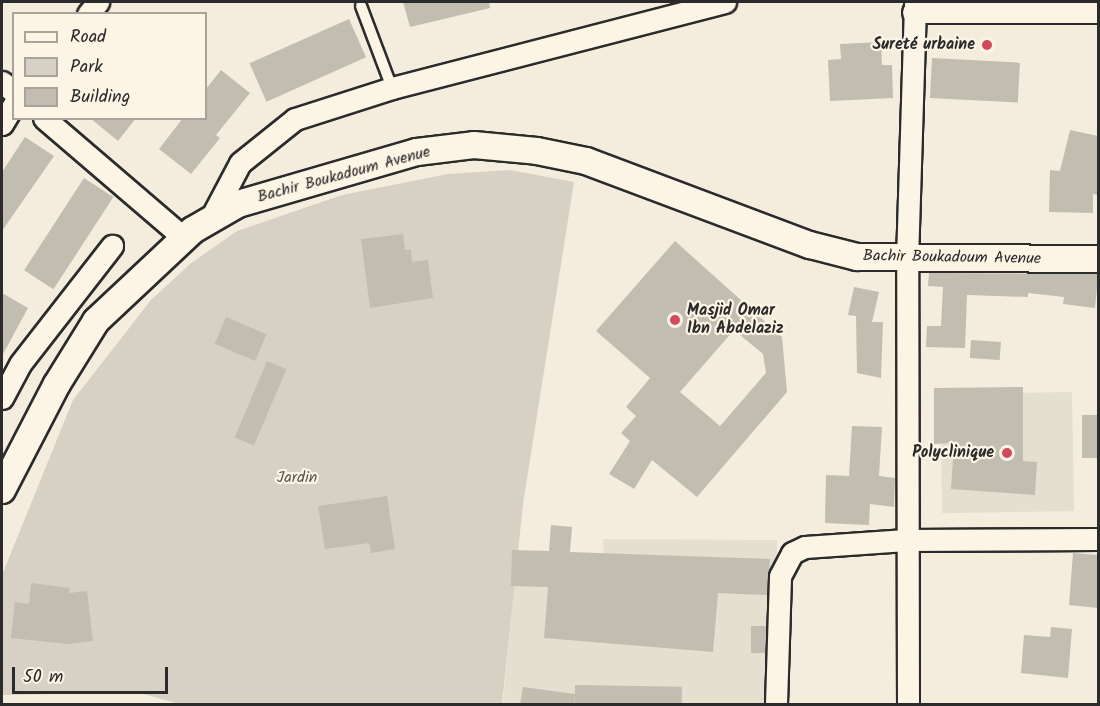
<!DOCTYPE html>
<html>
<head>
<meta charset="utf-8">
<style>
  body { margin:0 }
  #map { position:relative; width:1100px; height:706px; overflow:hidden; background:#f4edde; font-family:Kalam,sans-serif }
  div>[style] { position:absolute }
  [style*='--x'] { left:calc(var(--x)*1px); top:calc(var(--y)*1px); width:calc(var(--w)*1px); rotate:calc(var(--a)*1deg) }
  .built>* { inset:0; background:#e5dfd0; transform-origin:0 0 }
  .green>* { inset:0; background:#d6d1c4 }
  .building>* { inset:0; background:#c2bdb1; transform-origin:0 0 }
  .roads { filter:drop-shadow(2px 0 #2b2b2b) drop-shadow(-2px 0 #2b2b2b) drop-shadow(0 2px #2b2b2b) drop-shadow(0 -2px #2b2b2b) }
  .service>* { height:10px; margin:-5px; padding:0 5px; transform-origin:5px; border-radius:5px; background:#fcf5e5 }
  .minor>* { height:21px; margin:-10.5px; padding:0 10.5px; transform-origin:10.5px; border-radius:10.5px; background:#fcf5e5 }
  .tertiary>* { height:26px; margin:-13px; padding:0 13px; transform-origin:13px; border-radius:13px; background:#fcf5e5 }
  .dots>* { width:16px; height:16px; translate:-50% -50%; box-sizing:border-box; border:3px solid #fcf5e5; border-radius:50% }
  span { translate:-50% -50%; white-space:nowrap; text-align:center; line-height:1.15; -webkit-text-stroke:4.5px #fcf5e5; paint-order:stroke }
  .poi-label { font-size:16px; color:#2b2b2b; font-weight:700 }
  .right { translate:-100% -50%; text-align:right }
  .left { translate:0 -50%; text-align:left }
  .street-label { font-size:16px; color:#2b2b2b }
  .park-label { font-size:16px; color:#565451 }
  .frame { position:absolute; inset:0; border:3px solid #2b2b2b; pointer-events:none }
  .legend { position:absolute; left:12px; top:12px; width:195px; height:108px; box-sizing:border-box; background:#fcf5e5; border:2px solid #a8a49b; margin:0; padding:8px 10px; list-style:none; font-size:18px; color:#2b2b2b }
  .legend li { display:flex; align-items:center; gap:12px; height:30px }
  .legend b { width:30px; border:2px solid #a8a49b }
  .scale { position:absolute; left:12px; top:667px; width:156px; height:27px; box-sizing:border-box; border:3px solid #2b2b2b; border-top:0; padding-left:8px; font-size:18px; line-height:21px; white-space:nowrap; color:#2b2b2b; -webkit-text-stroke:4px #fcf5e5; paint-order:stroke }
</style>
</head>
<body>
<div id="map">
  <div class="built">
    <i style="left:1072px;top:392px;width:119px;height:132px;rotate:89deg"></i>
    <i style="clip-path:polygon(603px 539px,777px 540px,773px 704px,503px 704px,516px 563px,604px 564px)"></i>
  </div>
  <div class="green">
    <i style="clip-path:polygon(510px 170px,574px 182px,523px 504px,502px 704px,179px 704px,144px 694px,118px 693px,2px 695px,2px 575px,73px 400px,151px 300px,190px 264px,237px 231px,342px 195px,448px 174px)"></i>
  </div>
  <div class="building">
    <i style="clip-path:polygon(403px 2px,489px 2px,490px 8px,410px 27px)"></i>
    <i style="left:349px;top:19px;width:42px;height:109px;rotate:66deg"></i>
    <i style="clip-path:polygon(881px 42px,882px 65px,892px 65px,893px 98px,830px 101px,828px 60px,841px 59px,840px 44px)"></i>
    <i style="left:932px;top:58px;width:88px;height:40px;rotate:3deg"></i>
    <i style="clip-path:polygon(221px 70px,250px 93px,216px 135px,220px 138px,191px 174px,159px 149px,183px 118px,206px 118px,206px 89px)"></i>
    <i style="clip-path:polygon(90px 118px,136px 118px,118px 141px)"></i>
    <i style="clip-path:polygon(1070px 130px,1098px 136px,1098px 195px,1093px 194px,1093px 213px,1049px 212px,1050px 170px,1060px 171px)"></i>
    <i style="clip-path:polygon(25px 137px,54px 156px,2px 231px,2px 172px)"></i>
    <i style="left:84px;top:178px;width:35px;height:110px;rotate:33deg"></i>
    <i style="clip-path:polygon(403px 234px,405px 250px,411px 249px,412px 262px,428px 260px,433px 298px,370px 308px,361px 239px)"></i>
    <i style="clip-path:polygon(evenodd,675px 241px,782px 337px,787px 392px,697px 497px,652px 460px,634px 489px,609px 474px,630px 441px,621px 433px,636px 416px,626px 407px,650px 378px,596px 331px,675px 241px,734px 330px,763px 354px,766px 373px,720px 426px,680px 392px,734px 330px)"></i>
    <i style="clip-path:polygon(929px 273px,1098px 274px,1098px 277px,1095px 308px,1063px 304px,1064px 297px,1028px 293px,1028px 297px,967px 295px,965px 348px,926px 347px,927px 326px,941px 326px,943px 287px,928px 286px)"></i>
    <i style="clip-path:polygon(854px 287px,879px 292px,872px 322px,883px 322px,881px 378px,857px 373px,856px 316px,848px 315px)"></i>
    <i style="clip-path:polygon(2px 293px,28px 308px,2px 356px)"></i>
    <i style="left:226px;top:317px;width:44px;height:29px;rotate:23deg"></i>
    <i style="left:971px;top:340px;width:30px;height:18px;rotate:4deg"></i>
    <i style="left:267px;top:361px;width:21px;height:83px;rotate:23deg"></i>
    <i style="clip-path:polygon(1023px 387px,1023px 461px,1037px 462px,1035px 495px,951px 489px,954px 443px,934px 444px,934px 388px)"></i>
    <i style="left:1082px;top:415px;width:16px;height:43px"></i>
    <i style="clip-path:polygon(852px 426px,882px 427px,879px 476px,895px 478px,894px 507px,870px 504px,869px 525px,825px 523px,826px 475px,849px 476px)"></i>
    <i style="clip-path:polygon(387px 496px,395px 549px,371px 553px,369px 543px,325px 549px,318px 506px)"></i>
    <i style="clip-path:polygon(551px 525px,572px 527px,570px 552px,770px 559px,767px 595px,718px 593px,713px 652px,544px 638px,548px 587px,511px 586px,512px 550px,549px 551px)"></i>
    <i style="clip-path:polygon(1073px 553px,1098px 555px,1098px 608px,1069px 605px)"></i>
    <i style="clip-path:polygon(31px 583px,70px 588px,69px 593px,87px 591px,93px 641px,67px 644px,11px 638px,15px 602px,29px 604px)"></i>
    <i style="left:751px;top:626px;width:15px;height:27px"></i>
    <i style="clip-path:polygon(1051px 627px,1072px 629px,1068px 678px,1021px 673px,1024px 635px,1050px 637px)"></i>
    <i style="left:575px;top:685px;width:107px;height:20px;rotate:1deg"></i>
    <i style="clip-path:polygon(523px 687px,575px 694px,574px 705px,520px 705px)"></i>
  </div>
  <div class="roads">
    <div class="service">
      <i style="--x:361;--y:6;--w:88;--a:69.3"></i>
    </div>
    <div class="minor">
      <i style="--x:913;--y:12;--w:185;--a:0"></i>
      <i style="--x:88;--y:14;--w:16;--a:-50"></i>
      <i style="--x:2;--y:82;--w:16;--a:40"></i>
      <i style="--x:44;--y:118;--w:184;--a:40.6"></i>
      <i style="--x:2;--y:124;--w:23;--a:-59"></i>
      <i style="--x:210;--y:220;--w:64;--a:-62.2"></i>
      <i style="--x:240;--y:163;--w:70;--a:-38.7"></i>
      <i style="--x:295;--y:119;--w:102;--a:-17.7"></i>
      <i style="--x:392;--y:88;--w:344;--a:-14.5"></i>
      <i style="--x:2;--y:398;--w:38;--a:-62"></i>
      <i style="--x:20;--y:364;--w:150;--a:-52.1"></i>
      <i style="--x:776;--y:704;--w:128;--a:-88.2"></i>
      <i style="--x:780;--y:576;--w:26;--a:-62"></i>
      <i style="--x:792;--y:553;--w:14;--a:-25"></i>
      <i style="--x:805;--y:547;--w:101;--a:-4"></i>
      <i style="--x:906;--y:540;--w:192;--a:-0.3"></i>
      <i style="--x:908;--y:704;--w:444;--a:-90.1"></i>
      <i style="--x:907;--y:260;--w:258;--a:-88.2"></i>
    </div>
    <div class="tertiary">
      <i style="--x:2;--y:490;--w:119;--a:-62.6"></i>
      <i style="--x:57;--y:384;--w:74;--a:-58.2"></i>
      <i style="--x:96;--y:321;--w:133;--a:-43.2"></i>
      <i style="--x:193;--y:230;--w:52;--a:-30"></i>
      <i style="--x:238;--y:204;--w:186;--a:-16.2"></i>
      <i style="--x:417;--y:152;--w:57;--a:-7"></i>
      <i style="--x:474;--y:145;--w:63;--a:5.4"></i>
      <i style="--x:537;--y:151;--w:50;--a:11.5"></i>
      <i style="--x:586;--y:161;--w:239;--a:20.6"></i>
      <i style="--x:810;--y:245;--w:49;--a:14.3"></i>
      <i style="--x:857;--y:257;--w:241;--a:0.5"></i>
    </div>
  </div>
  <div class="dots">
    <i style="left:987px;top:45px;background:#d1495b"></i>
    <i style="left:675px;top:320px;background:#d1495b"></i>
    <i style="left:1007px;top:453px;background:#d1495b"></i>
  </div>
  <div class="poi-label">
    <span class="right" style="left:975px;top:45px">Sureté urbaine</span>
    <span class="left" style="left:687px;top:320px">Masjid Omar<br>Ibn Abdelaziz</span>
    <span class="right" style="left:994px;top:453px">Polyclinique</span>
  </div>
  <div class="street-label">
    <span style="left:344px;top:175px;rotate:-15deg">Bachir Boukadoum Avenue</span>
    <span style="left:952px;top:258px;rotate:1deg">Bachir Boukadoum Avenue</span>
  </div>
  <div class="park-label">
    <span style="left:297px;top:478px">Jardin</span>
  </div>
  <div class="frame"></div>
  <ul class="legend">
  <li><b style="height:8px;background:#fcf5e5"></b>Road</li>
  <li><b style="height:16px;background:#d6d1c4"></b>Park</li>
  <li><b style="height:16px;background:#c2bdb1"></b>Building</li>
  </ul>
  <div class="scale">50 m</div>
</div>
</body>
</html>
